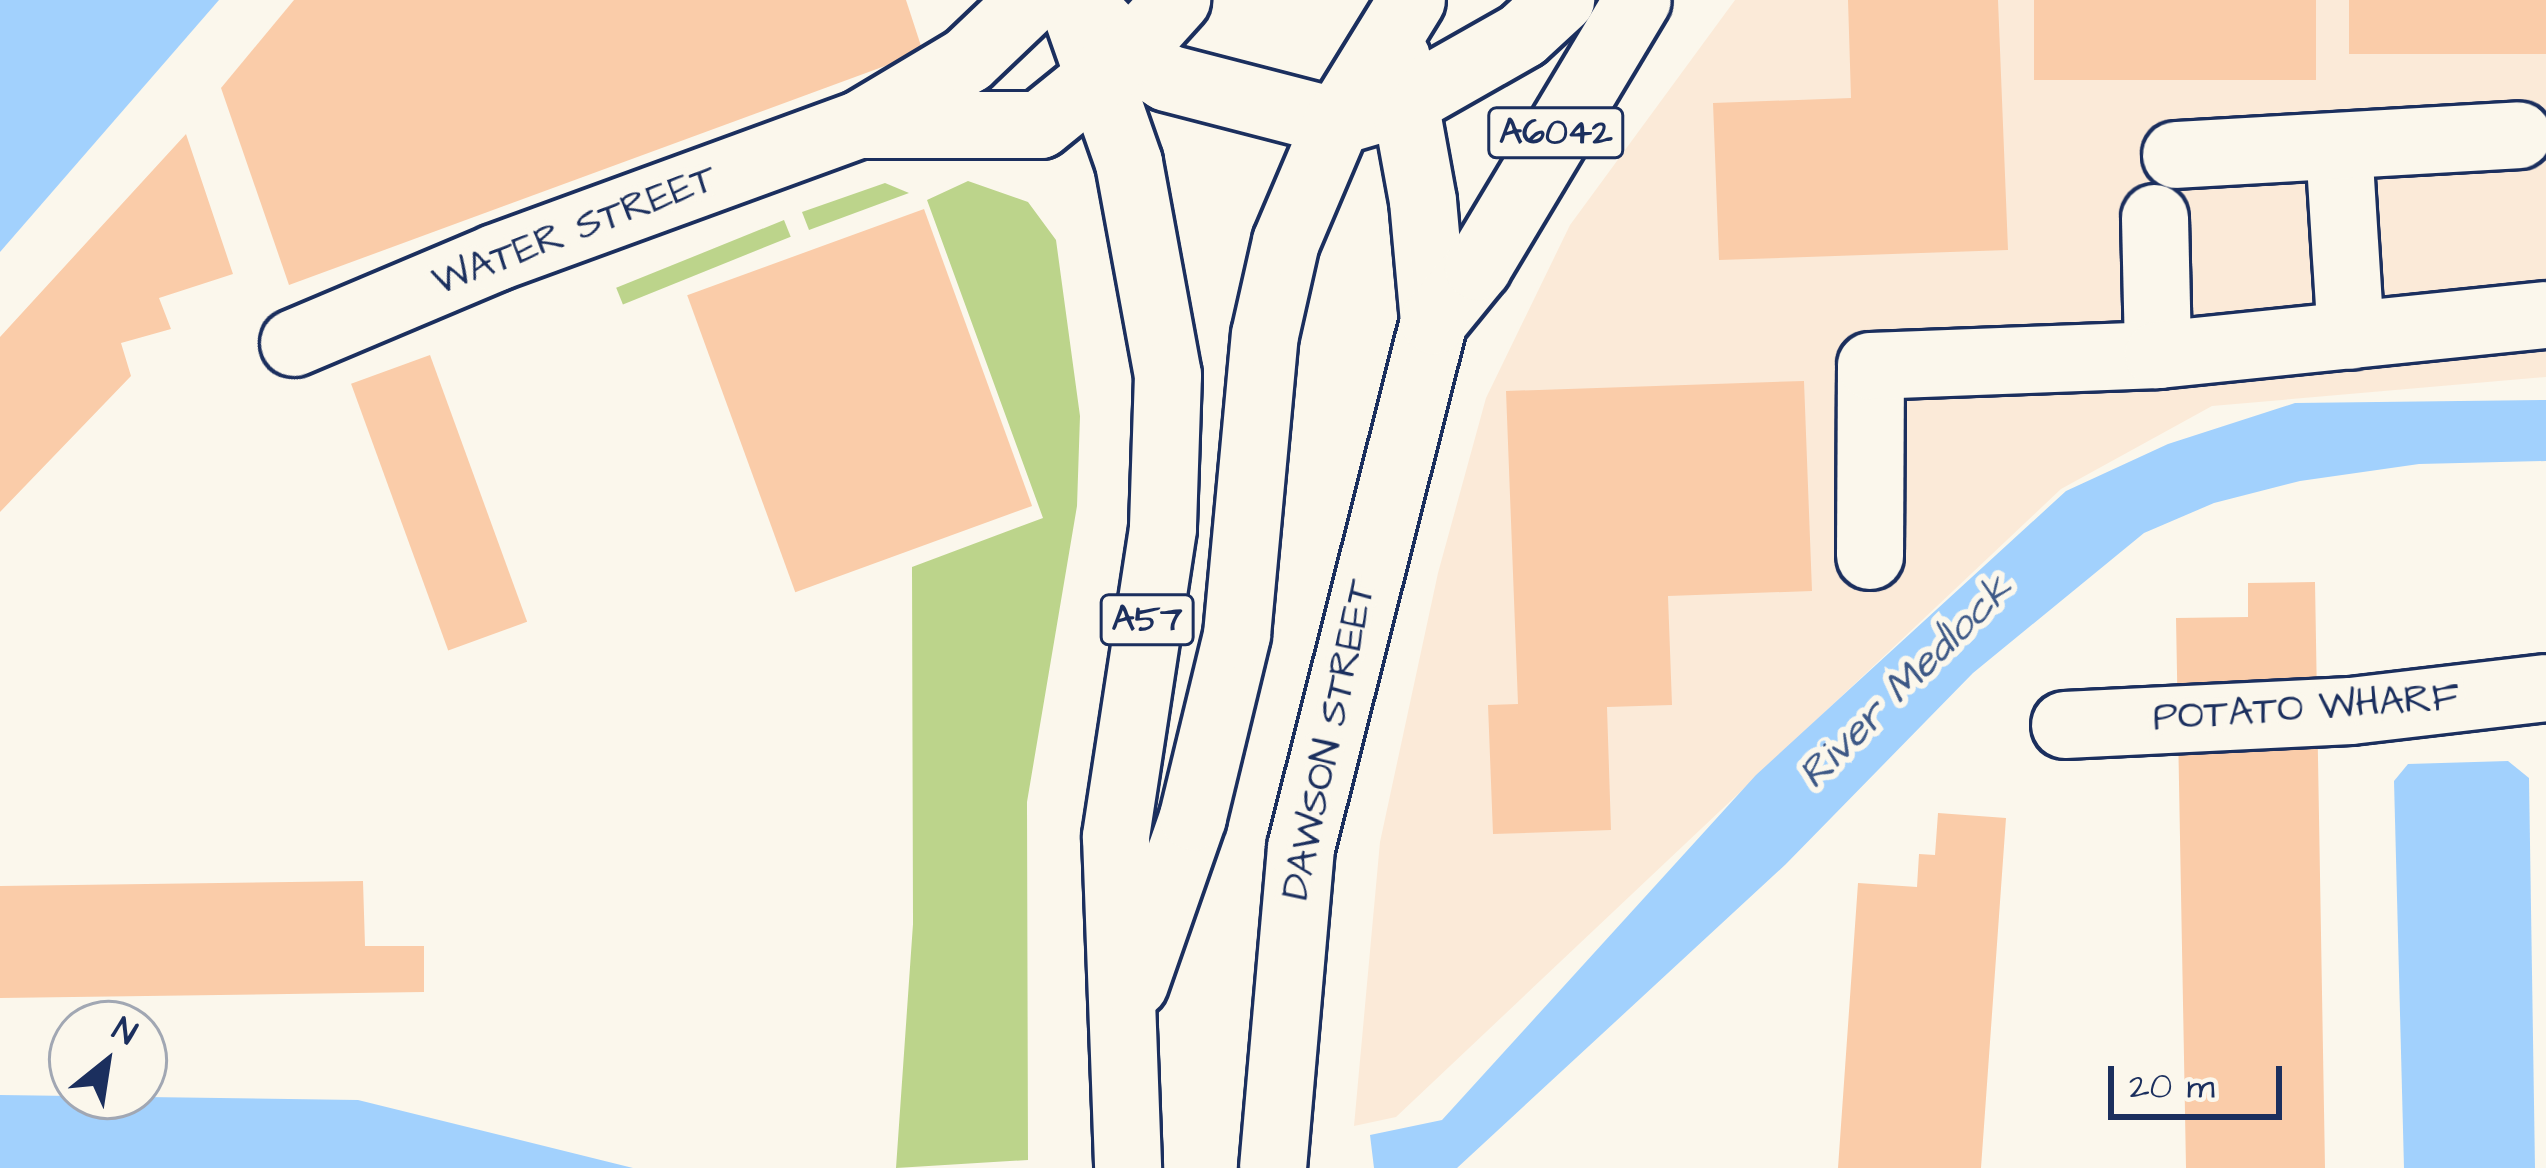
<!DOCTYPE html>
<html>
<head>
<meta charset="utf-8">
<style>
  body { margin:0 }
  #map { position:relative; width:2546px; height:1168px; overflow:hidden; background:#fbf7ec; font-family:"Architects Daughter",sans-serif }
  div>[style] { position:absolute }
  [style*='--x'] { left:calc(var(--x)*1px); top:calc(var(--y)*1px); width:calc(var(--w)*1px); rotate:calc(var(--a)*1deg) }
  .built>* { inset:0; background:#fbead8 }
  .green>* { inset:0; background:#bcd48b; transform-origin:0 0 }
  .water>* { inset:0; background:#a2d1fd }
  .building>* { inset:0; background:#facca9; transform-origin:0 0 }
  .roads { filter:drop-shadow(3px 0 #1b2f5e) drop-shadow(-3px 0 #1b2f5e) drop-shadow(0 3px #1b2f5e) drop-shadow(0 -3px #1b2f5e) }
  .minor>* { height:66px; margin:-33px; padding:0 33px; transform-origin:33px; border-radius:33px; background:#fbf7ec }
  .highway>* { height:66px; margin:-33px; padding:0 33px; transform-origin:33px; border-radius:33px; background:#fbf7ec }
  span { translate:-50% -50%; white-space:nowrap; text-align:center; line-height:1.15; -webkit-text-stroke:12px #fbf7ec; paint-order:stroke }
  .shield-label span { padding:3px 9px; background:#fbf7ec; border:3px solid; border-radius:9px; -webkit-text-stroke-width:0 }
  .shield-label { font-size:36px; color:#1b2f5e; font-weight:700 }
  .street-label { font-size:39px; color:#1b2f5e }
  .water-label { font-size:42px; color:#3d5886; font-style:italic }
  .north { position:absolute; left:48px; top:1000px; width:120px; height:120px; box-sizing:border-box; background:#fbf7ec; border:3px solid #a1a7b3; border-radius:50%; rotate:30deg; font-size:33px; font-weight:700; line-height:48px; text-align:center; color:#1b2f5e }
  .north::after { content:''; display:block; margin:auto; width:42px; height:54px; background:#1b2f5e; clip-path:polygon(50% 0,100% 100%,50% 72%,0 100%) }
  .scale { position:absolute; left:2108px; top:1066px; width:174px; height:54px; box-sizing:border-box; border:6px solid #1b2f5e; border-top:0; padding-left:15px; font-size:36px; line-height:42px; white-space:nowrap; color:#1b2f5e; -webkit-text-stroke:9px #fbf7ec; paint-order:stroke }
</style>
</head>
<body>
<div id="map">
  <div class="built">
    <i style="clip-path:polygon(1735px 0,2546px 0,2546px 377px,2212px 406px,2061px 489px,1396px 1117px,1354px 1126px,1380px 842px,1438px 573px,1486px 398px,1570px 225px)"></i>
  </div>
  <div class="green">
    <i style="clip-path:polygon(968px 181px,1028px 202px,1056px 240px,1080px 416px,1077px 506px,1027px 802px,1028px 1160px,896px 1168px,913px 924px,912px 567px,1043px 518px,927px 200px)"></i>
    <i style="clip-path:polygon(885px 183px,909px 193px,809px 230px,802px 212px)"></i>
    <i style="left:784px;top:220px;width:18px;height:181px;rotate:68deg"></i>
  </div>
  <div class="water">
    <i style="clip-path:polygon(0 0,219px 0,0 252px)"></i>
    <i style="clip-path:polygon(2546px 400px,2546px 461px,2419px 464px,2300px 481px,2214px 503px,2144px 533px,1973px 673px,1786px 864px,1457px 1168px,1374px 1168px,1370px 1135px,1442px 1120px,1756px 775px,2066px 491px,2168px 444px,2295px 403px)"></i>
    <i style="clip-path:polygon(2508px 761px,2529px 778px,2535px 1168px,2404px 1168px,2394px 781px,2408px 764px)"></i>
    <i style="clip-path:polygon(0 1095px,358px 1100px,633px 1168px,0 1168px)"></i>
  </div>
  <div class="building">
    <i style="clip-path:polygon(294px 0,906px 0,923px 52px,289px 285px,221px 88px)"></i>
    <i style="clip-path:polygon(1848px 0,1998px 0,2008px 250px,1719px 260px,1713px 103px,1851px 98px)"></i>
    <i style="left:2034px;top:0;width:282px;height:80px"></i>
    <i style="left:2349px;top:0;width:197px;height:54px"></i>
    <i style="clip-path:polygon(186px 134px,233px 274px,159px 298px,171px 329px,121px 343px,131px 376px,0 512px,0 337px)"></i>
    <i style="left:924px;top:209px;width:316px;height:252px;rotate:70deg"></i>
    <i style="left:430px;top:355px;width:284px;height:84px;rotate:70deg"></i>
    <i style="clip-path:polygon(1804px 381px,1812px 591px,1668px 596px,1672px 705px,1607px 707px,1611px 830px,1493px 834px,1488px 705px,1518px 704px,1506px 391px)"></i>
    <i style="clip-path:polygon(2315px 582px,2325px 1168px,2186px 1168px,2176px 618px,2248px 617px,2248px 583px)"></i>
    <i style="clip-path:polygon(1938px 813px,2006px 818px,1981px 1168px,1838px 1168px,1858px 883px,1917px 887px,1919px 854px,1935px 855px)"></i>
    <i style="clip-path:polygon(363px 881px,365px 946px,424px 946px,424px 992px,0 998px,0 886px)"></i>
  </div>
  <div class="roads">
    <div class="minor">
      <i style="--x:859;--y:125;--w:181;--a:0"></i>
      <i style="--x:2339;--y:147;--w:189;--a:86.4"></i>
      <i style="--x:2176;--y:155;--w:343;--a:-3.3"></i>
      <i style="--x:2155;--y:218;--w:137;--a:88.7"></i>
      <i style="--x:294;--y:343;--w:218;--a:-22.9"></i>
      <i style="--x:495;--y:258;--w:388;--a:-20.1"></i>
      <i style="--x:859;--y:125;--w:127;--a:-30.8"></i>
      <i style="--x:968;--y:60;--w:87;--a:-43.6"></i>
      <i style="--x:1870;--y:556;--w:190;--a:-89.7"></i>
      <i style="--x:1871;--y:366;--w:287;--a:-2.2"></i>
      <i style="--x:2158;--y:355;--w:390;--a:-5.9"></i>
      <i style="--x:2065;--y:725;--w:286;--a:-2.8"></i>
      <i style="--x:2351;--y:711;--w:196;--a:-6.7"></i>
    </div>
    <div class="highway">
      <i style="--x:1072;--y:0;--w:173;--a:70.7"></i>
      <i style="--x:1129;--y:163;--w:216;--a:79.6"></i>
      <i style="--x:1168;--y:375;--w:154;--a:91.9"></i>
      <i style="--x:1163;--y:529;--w:312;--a:98.7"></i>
      <i style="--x:1116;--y:837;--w:331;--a:87.9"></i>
      <i style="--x:1078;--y:0;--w:74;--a:46.1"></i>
      <i style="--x:1129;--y:53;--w:45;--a:33.3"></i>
      <i style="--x:1167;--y:78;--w:176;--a:14.5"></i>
      <i style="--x:1337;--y:122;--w:73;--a:-16.7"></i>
      <i style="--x:1407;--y:101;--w:133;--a:-29.6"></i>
      <i style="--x:1523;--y:35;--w:52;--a:-42.6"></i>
      <i style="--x:1397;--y:58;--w:145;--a:79.7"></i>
      <i style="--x:1423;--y:201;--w:121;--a:84.8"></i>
      <i style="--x:1040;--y:125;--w:114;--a:-39"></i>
      <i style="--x:1129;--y:53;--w:72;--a:-47.8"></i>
      <i style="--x:1135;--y:984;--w:177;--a:-70.8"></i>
      <i style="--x:1193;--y:817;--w:187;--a:-76.4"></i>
      <i style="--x:1237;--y:635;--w:301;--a:-84.7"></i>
      <i style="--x:1265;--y:335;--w:95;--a:-77.3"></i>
      <i style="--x:1286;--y:242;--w:130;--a:-67"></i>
      <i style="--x:1337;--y:122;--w:143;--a:-58.4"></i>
      <i style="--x:1273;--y:1168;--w:321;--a:-85"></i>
      <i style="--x:1301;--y:848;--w:544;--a:-75.84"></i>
      <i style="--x:1434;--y:321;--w:70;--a:-50.8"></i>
      <i style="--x:1478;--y:267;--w:311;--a:-59.1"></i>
    </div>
  </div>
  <div class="shield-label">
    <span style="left:1556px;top:133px">A6042</span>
    <span style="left:1147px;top:620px">A57</span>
  </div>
  <div class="street-label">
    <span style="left:575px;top:231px;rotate:-21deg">WATER STREET</span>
    <span style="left:2306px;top:709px;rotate:-4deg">POTATO WHARF</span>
    <span style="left:1330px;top:740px;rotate:-78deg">DAWSON STREET</span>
  </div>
  <div class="water-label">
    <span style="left:1906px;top:682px;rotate:-45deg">River Medlock</span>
  </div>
  <div class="north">N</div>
  <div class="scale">20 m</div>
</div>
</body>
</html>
